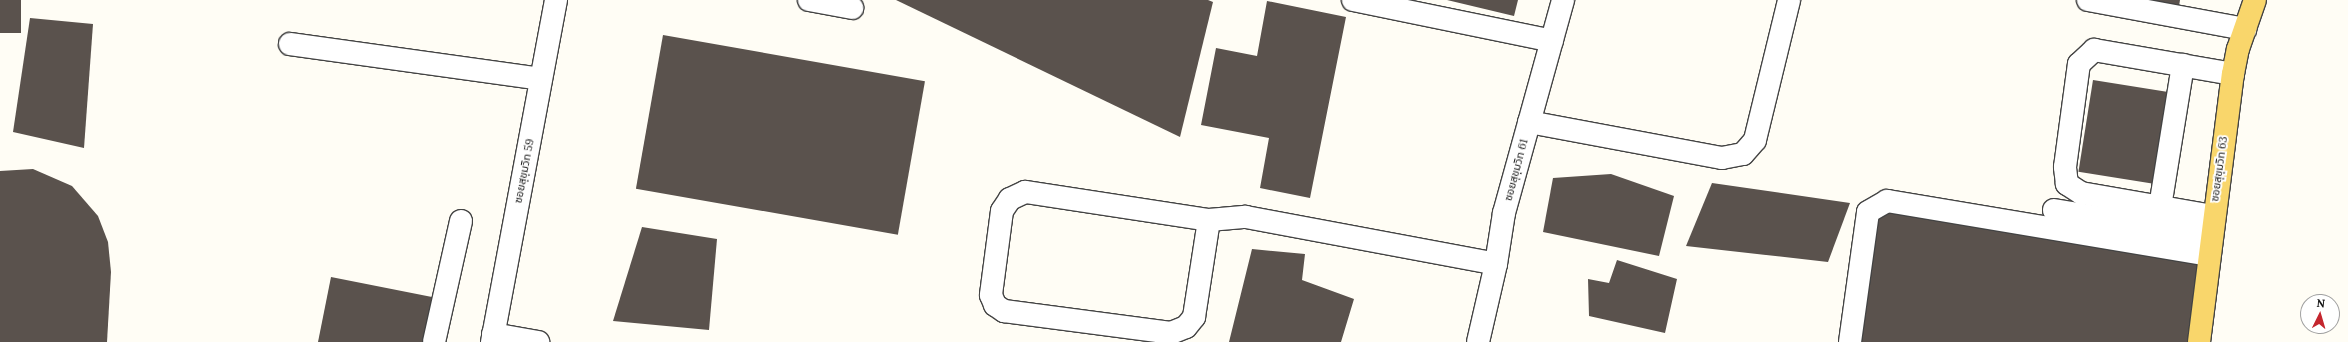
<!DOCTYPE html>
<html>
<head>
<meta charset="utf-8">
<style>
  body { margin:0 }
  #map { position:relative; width:2348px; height:342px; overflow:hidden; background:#fffdf5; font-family:Lora,"Noto Sans Thai",serif }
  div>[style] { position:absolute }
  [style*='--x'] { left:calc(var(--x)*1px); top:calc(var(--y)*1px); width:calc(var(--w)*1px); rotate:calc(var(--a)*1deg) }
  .building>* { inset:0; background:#5a524d; transform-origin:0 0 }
  .roads { filter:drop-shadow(1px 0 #444) drop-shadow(-1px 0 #444) drop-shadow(0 1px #444) drop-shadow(0 -1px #444) }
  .minor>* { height:22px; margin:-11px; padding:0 11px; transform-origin:11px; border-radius:11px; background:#fff }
  .major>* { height:22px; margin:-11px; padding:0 11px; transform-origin:11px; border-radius:11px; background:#f9d66b }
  span { translate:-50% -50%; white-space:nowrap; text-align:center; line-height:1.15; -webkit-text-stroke:4px #fff; paint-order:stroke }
  .street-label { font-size:11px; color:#111 }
  .north { position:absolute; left:2300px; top:294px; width:40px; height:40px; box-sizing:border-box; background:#fff; border:1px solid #a0a0a0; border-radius:50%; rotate:5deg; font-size:11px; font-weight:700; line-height:16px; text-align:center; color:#111 }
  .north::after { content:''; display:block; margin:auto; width:14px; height:18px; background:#c4262e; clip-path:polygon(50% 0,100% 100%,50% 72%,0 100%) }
</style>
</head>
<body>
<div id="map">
  <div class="building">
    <i style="left:0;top:0;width:21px;height:33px"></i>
    <i style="clip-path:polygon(896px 0,1208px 0,1213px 2px,1180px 137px)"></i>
    <i style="clip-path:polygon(1447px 0,1518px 0,1514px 16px)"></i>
    <i style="clip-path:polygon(2152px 0,2180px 0,2179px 6px)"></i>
    <i style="clip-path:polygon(1267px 1px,1346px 17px,1310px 198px,1260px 188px,1269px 138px,1201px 125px,1216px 48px,1257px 56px)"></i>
    <i style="clip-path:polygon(30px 18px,93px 24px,84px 148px,13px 132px)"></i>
    <i style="left:663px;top:35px;width:266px;height:156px;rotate:10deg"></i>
    <i style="left:2093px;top:80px;width:84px;height:93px;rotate:9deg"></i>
    <i style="clip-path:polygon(33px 169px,72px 186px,98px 216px,108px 242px,111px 272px,107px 342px,0 342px,0 171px)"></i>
    <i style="clip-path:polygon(1611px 174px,1674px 196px,1659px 256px,1543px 232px,1553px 178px)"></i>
    <i style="clip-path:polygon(1712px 183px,1850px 203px,1828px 262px,1686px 246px)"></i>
    <i style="clip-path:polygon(1886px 207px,2203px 259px,2194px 342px,1856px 342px,1873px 215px)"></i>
    <i style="clip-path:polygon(642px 227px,717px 239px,709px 330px,613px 321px)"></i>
    <i style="clip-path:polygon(1252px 249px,1305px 254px,1302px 280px,1354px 299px,1341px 342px,1229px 342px)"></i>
    <i style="clip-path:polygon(1617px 260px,1677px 279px,1665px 333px,1589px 316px,1588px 279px,1609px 283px)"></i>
    <i style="clip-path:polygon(331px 277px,432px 297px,423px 342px,318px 342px)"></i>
  </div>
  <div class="roads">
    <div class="minor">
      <i style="--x:809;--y:0;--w:44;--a:10.5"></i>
      <i style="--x:1353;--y:0;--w:203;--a:11.6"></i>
      <i style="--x:2088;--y:0;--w:160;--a:10.5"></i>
      <i style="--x:290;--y:44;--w:253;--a:7.9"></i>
      <i style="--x:1529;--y:122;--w:196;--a:10.6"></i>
      <i style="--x:1722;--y:158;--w:21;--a:-11"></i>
      <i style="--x:1743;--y:154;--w:18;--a:-49"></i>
      <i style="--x:1755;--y:140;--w:144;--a:-76.3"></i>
      <i style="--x:2160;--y:207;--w:144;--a:-80.8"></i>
      <i style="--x:2054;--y:210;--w:159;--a:9.4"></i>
      <i style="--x:2213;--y:216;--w:134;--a:-170.1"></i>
      <i style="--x:2081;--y:193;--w:17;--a:-147"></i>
      <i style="--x:2067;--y:184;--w:17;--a:-97"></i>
      <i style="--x:2065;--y:167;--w:104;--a:-82.3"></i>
      <i style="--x:2079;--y:64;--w:21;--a:-43"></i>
      <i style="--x:2094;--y:50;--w:141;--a:9.8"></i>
      <i style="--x:1209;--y:220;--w:186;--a:-171.3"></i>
      <i style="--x:1025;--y:192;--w:17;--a:155"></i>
      <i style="--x:1010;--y:199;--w:14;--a:124"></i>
      <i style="--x:1002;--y:211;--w:85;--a:97.5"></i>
      <i style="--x:991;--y:295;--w:11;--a:68"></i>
      <i style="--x:995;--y:305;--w:11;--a:34"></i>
      <i style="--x:1004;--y:311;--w:168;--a:7.5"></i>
      <i style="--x:1171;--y:333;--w:16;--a:-22"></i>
      <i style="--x:1186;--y:327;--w:13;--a:-51"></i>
      <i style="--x:1194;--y:317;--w:98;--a:-81.2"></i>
      <i style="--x:1209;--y:220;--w:37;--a:-5"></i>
      <i style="--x:1246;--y:217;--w:254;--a:10.6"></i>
      <i style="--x:493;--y:334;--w:46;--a:10.1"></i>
      <i style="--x:434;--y:342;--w:124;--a:-77.4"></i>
      <i style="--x:492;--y:342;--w:348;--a:-79.4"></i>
      <i style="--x:1478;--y:342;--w:80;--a:-77"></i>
      <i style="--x:1496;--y:264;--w:52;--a:-81.1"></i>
      <i style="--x:1504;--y:213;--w:221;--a:-74.5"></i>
      <i style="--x:1850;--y:342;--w:131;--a:-82.1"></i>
      <i style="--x:1868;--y:212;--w:22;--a:-30"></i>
      <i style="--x:1887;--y:201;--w:326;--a:9.5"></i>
    </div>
    <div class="major">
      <i style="--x:2199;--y:342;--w:270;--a:-82.8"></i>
      <i style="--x:2233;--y:74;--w:25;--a:-79"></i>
      <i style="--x:2238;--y:49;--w:52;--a:-70.9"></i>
    </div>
  </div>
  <div class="street-label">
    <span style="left:2219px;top:169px;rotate:-82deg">ซอยสุขุมวิท 63</span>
    <span style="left:1516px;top:170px;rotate:-75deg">ซอยสุขุมวิท 61</span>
    <span style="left:524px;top:171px;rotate:-79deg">ซอยสุขุมวิท 59</span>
  </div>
  <div class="north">N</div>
</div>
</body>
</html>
